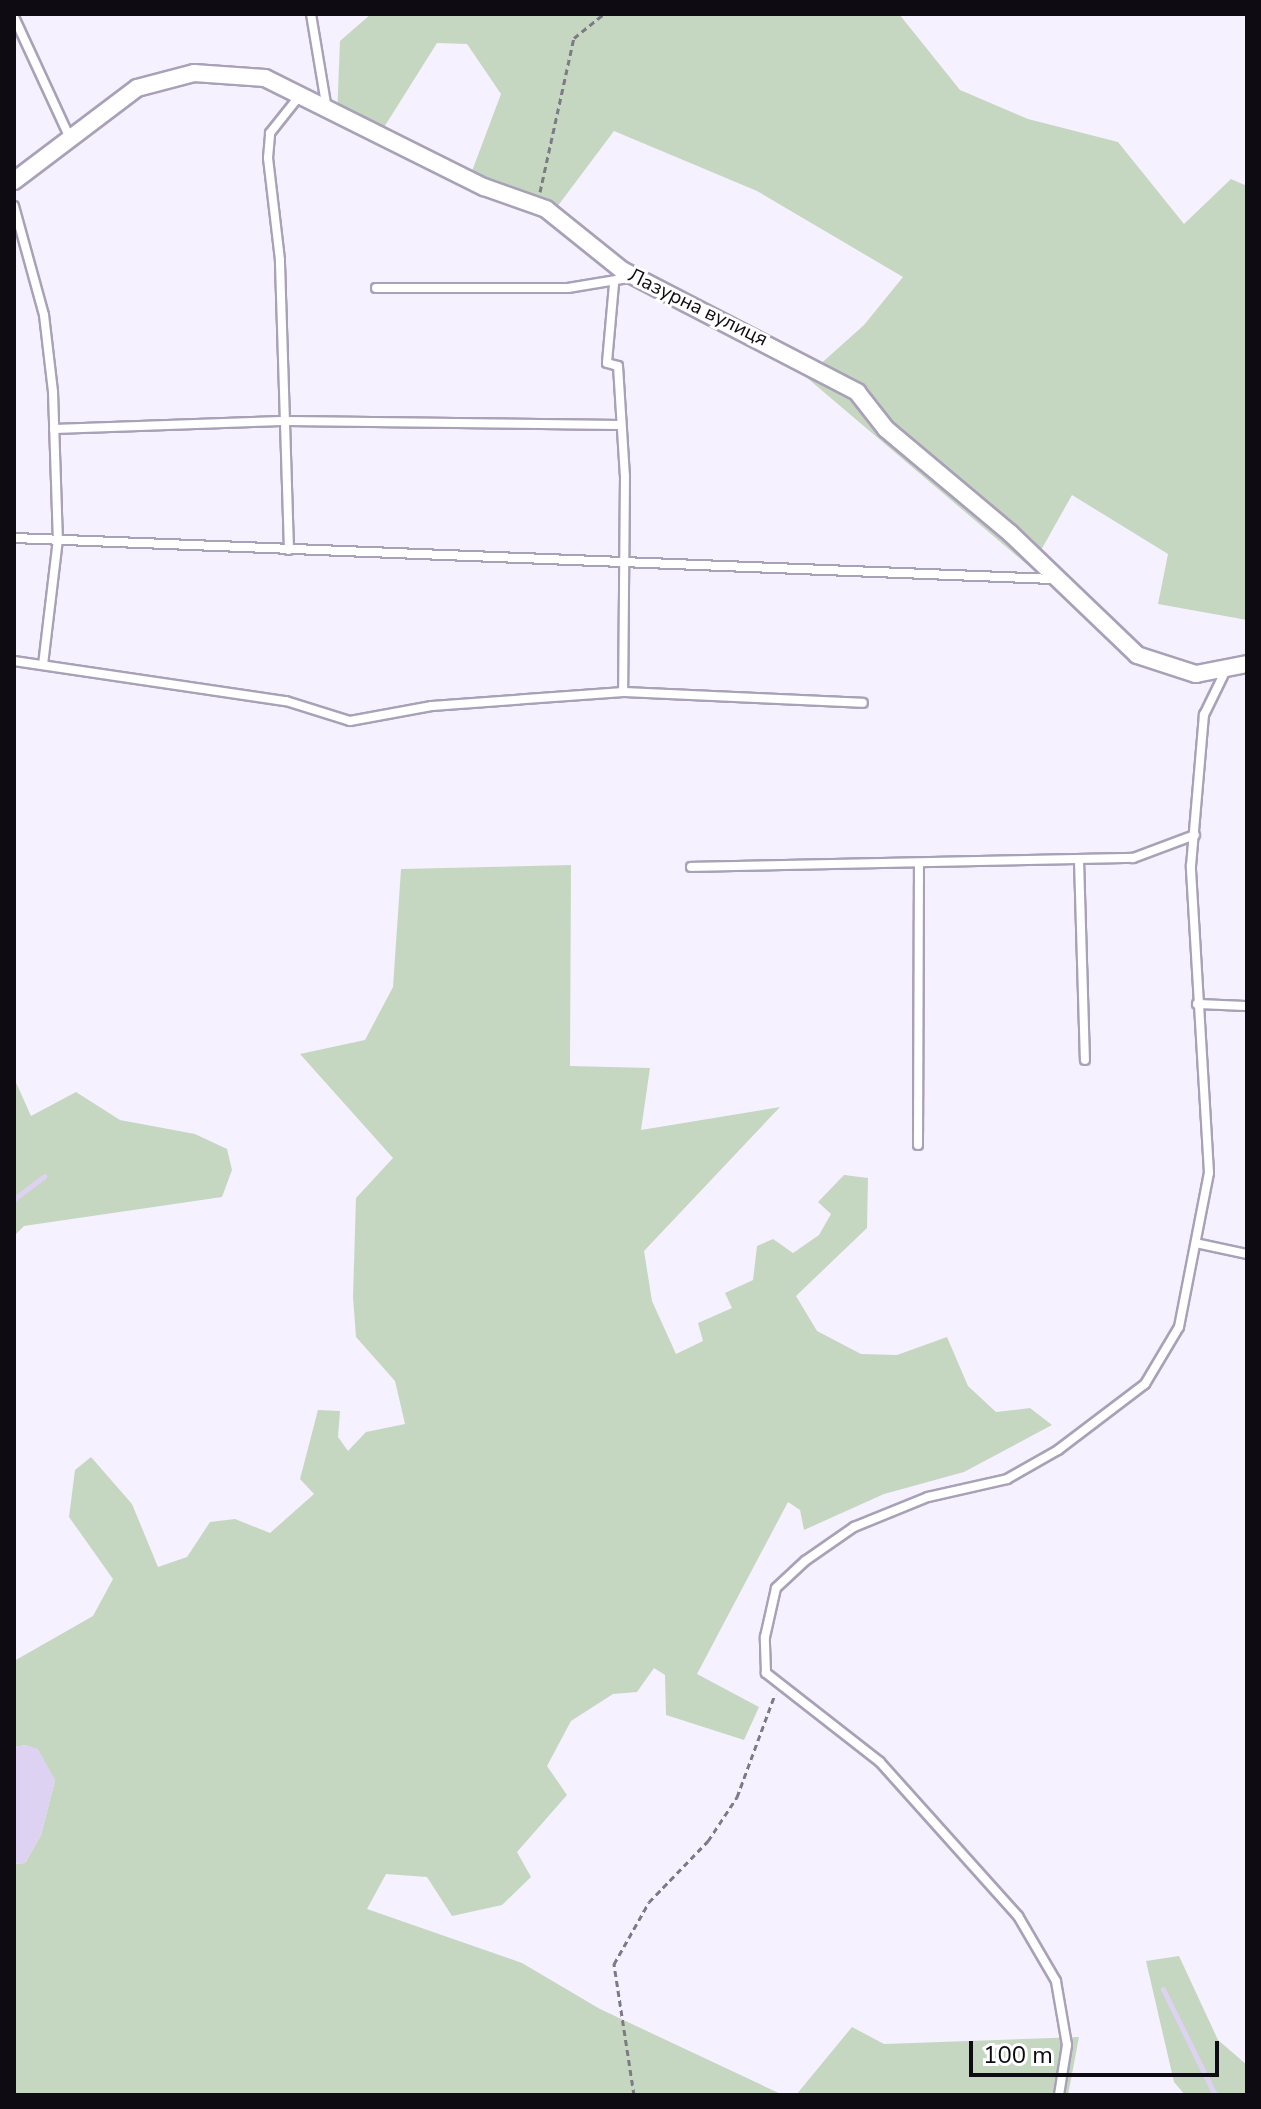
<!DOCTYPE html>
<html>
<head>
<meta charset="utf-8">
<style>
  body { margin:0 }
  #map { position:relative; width:1261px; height:2109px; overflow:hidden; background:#f6f1ff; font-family:"Nunito Sans",sans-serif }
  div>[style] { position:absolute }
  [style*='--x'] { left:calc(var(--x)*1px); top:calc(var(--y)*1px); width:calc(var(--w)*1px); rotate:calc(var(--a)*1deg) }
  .green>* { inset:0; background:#c6d7c1 }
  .water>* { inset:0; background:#ded2f2 }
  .stream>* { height:5px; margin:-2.5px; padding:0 2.5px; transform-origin:2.5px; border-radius:2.5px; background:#ded2f2 }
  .path>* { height:3px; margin-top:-1.5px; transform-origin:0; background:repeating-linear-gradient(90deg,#7e7a85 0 6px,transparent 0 10px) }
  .roads { filter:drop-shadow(2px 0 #a9a1b7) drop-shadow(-2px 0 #a9a1b7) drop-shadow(0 2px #a9a1b7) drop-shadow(0 -2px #a9a1b7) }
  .service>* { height:8px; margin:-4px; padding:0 4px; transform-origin:4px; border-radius:4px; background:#fff }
  .minor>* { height:16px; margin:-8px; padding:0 8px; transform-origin:8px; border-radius:8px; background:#fff }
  span { translate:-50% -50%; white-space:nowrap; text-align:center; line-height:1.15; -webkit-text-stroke:6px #fff; paint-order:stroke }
  .street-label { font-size:20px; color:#0e0b13 }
  .frame { position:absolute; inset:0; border:16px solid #0e0b13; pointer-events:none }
  .scale { position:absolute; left:969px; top:2041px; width:250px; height:36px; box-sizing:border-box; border:4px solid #0e0b13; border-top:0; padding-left:10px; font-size:24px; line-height:28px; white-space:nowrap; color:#0e0b13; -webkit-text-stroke:6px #fff; paint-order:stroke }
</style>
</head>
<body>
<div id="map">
  <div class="green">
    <i style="clip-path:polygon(371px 14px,899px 14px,960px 90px,1028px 119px,1118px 142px,1184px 224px,1231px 179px,1247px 186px,1247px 620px,1158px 604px,1168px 554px,1072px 495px,1031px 568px,806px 377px,864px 325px,903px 277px,757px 191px,614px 131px,548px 219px,466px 187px,501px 94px,467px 44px,437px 43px,376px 140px,337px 117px,340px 41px)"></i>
    <i style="clip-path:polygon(571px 865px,570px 1066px,650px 1068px,641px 1130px,780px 1107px,644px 1251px,652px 1301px,676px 1354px,703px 1341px,698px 1323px,732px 1308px,725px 1293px,753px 1280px,757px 1246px,773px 1239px,793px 1253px,819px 1235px,831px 1214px,818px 1202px,844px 1175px,868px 1178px,867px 1228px,796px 1296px,817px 1331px,861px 1354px,897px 1355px,947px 1337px,968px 1386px,996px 1412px,1030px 1408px,1052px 1425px,964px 1472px,884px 1494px,804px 1530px,800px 1510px,788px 1502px,697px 1674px,759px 1707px,744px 1740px,666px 1715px,665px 1675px,654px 1668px,637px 1692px,613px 1694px,571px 1721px,547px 1766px,567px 1795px,517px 1852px,531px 1877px,502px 1905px,452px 1916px,427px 1877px,386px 1874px,367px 1909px,522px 1963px,600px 2009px,783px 2095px,14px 2095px,14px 1864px,25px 1863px,41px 1835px,55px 1780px,26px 1745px,14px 1747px,14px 1661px,93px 1616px,113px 1579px,69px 1517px,75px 1470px,91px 1457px,132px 1504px,158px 1567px,187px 1557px,210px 1522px,235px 1519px,270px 1533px,314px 1494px,300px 1479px,318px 1410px,340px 1411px,338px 1437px,348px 1451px,366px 1432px,405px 1424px,395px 1381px,356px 1337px,353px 1297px,356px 1198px,393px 1158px,300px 1054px,365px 1040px,393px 987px,401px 869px)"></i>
    <i style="clip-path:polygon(14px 1078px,31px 1116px,76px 1092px,120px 1120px,195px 1134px,227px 1149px,232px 1170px,222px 1197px,24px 1226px,14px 1236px)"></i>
    <i style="clip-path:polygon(1179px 1956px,1218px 2040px,1247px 2065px,1247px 2095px,1185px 2095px,1174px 2082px,1146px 1961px)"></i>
    <i style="clip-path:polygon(852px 2027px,884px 2044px,1079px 2037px,1068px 2095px,796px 2095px)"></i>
  </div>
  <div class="water">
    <i style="clip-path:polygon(26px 1745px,38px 1749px,55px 1780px,41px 1835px,25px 1863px,14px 1864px,14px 1747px)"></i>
  </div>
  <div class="stream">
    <i style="--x:14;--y:1199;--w:38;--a:-37"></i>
    <i style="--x:1163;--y:1989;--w:118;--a:63.9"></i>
  </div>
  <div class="path">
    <i style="--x:540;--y:192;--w:158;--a:-77.6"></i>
    <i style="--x:574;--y:38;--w:38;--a:-39"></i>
    <i style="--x:634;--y:2095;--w:133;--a:-98.7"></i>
    <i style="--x:614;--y:1964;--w:71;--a:-60.6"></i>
    <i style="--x:649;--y:1902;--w:85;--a:-46"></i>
    <i style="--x:708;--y:1841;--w:53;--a:-56.6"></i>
    <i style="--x:737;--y:1797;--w:110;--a:-69.7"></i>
  </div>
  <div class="roads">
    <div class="service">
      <i style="--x:311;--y:14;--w:91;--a:80.5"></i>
      <i style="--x:14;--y:17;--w:133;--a:65.2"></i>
      <i style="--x:14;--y:206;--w:113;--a:74.6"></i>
      <i style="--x:44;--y:315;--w:78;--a:83.3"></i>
      <i style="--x:53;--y:392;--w:147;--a:88.1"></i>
      <i style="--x:58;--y:539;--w:126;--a:96.8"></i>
      <i style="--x:614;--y:284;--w:79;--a:95.1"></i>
      <i style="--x:607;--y:363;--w:11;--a:15"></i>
      <i style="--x:618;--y:366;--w:110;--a:86.4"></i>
      <i style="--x:625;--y:476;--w:216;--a:90.5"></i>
      <i style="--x:376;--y:288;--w:192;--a:0"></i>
      <i style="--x:568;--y:288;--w:67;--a:-9.5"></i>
      <i style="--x:54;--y:429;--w:234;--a:-2"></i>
      <i style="--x:288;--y:421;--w:331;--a:0.7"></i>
      <i style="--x:14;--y:538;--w:1041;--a:2.26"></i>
      <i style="--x:289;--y:550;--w:290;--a:-91.8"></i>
      <i style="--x:280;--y:260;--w:103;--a:-96.7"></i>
      <i style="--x:268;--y:158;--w:25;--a:-85"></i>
      <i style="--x:270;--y:133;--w:50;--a:-51.5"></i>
      <i style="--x:14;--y:661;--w:275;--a:8.4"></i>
      <i style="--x:286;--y:701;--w:67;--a:17.4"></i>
      <i style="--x:350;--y:721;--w:83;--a:-10.4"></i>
      <i style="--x:432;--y:706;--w:192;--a:-4.2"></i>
      <i style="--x:623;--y:692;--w:240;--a:2.6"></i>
      <i style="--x:1079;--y:860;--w:200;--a:88.3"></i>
      <i style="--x:691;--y:867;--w:442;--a:-1.2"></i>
      <i style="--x:1133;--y:858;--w:66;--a:-20.4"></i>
      <i style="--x:1197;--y:1004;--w:50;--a:2.3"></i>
      <i style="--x:918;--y:1145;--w:281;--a:-89.8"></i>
      <i style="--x:1200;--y:1244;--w:48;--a:12"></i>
      <i style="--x:1059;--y:2095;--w:51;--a:-80.9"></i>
      <i style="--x:1067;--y:2045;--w:65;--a:-99.8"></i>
      <i style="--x:1056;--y:1981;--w:75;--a:-120.3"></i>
      <i style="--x:1018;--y:1916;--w:207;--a:-131.9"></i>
      <i style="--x:880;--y:1762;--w:145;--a:-142"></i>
      <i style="--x:766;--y:1673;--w:36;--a:-92"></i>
      <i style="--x:765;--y:1637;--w:50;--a:-77.3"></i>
      <i style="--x:776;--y:1588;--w:40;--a:-43"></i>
      <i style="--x:805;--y:1561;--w:60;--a:-34.8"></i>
      <i style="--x:854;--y:1527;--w:80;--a:-22.1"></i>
      <i style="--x:928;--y:1497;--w:81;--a:-12.8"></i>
      <i style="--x:1007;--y:1479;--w:59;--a:-29.6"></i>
      <i style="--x:1058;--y:1450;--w:109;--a:-37.2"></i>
      <i style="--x:1145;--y:1384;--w:66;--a:-59.2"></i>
      <i style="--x:1179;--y:1327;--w:157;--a:-79"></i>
      <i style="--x:1209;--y:1173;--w:308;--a:-93.4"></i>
      <i style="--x:1191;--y:866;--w:152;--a:-85.1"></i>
      <i style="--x:1204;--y:715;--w:46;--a:-64"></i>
    </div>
    <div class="minor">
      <i style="--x:14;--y:181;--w:154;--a:-37.1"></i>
      <i style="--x:137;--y:88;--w:59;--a:-14.7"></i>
      <i style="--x:194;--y:73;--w:71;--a:4"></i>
      <i style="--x:265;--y:78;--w:245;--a:26.5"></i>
      <i style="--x:484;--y:187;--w:66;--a:19.5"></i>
      <i style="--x:546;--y:209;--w:97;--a:38.8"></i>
      <i style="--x:622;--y:270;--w:265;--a:27.4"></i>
      <i style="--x:857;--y:392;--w:47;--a:51.9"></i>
      <i style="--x:886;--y:429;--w:162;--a:40"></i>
      <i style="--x:1010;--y:533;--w:176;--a:43.8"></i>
      <i style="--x:1137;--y:655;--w:62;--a:17.9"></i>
      <i style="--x:1196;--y:674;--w:52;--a:-11.1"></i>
    </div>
  </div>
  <div class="street-label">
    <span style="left:698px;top:307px;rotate:26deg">Лазурна вулиця</span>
  </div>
  <div class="frame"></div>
  <div class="scale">100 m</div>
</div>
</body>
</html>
